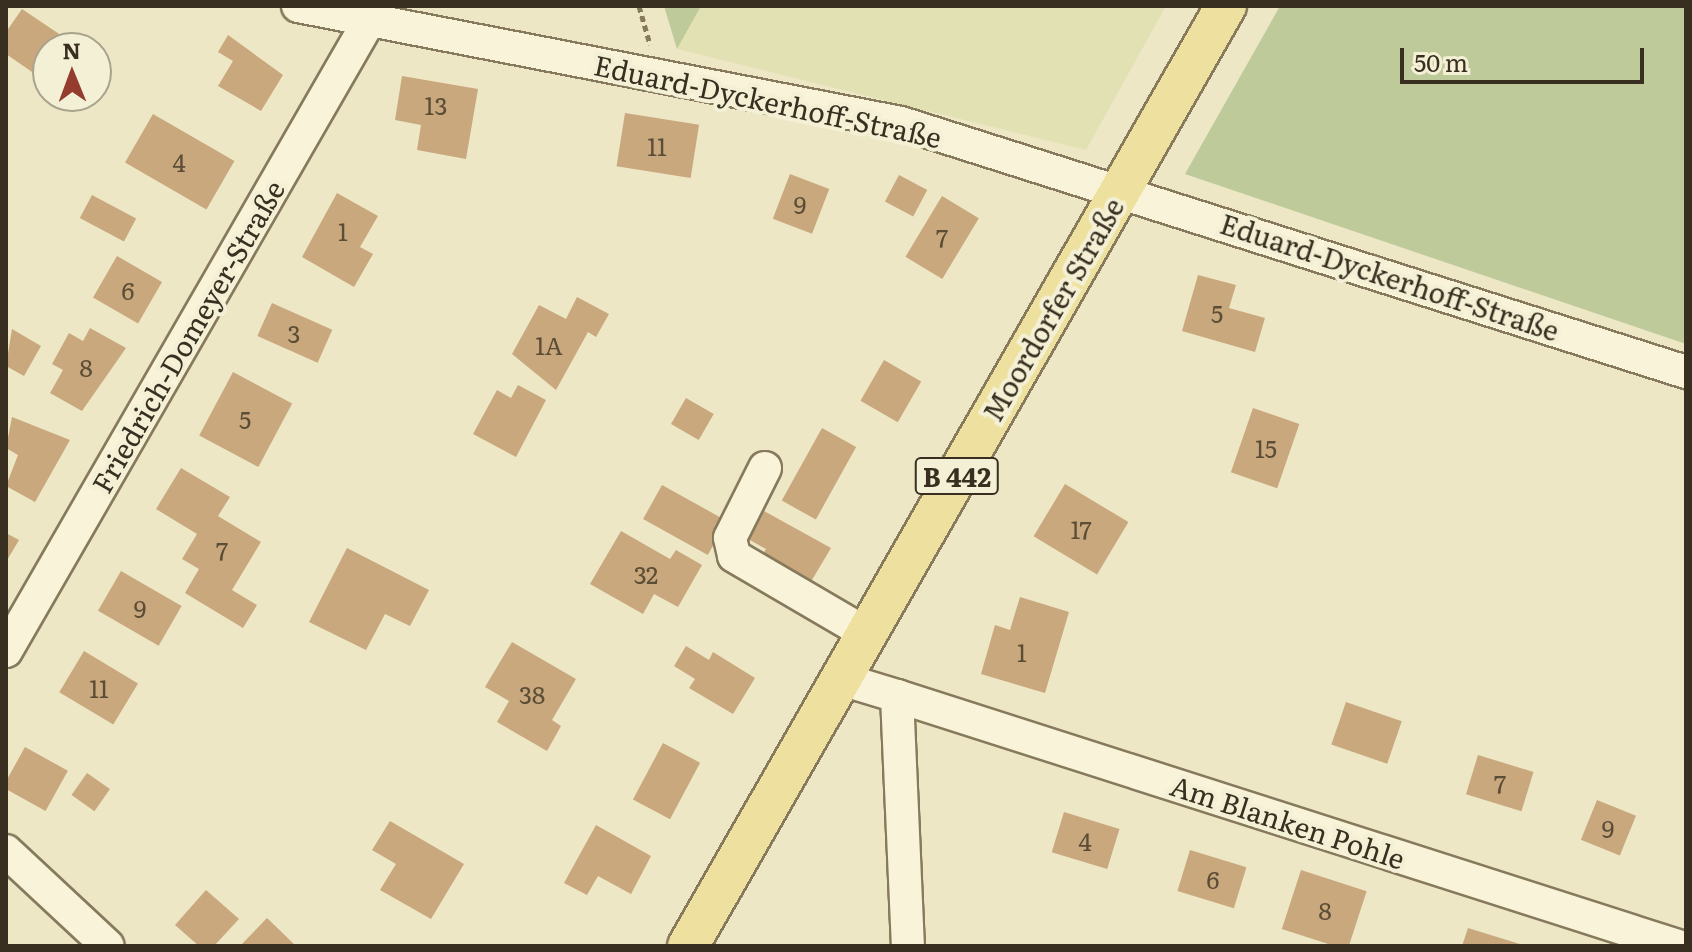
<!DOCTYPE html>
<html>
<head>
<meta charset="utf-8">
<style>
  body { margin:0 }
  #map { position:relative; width:1692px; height:952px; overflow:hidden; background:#ede7c6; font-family:Literata,serif }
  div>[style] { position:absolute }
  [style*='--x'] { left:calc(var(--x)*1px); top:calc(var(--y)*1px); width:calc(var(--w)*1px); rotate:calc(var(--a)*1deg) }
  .farmland>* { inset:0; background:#e2e1b4 }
  .green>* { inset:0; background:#beca9a }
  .building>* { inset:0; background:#c9a87d; transform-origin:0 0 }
  .path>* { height:5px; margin-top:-2.5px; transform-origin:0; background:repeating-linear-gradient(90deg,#877a5c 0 6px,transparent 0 10px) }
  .roads { filter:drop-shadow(2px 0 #877a5c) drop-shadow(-2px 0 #877a5c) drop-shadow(0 2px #877a5c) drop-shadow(0 -2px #877a5c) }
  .minor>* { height:32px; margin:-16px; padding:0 16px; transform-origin:16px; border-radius:16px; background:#f8f3d9 }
  .major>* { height:40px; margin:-20px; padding:0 20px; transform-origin:20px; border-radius:20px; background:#eee1a0 }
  span { translate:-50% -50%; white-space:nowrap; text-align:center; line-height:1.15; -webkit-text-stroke:8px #f4f0d5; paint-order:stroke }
  .number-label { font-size:24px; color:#5c4d37 }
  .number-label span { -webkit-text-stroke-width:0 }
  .shield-label span { padding:2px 6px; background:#f4f0d5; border:2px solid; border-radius:6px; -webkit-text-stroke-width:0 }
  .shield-label { font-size:26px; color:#382f20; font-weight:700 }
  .street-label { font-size:28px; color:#382f20 }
  .frame { position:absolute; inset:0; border:8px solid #382f20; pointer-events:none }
  .north { position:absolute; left:32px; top:32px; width:80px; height:80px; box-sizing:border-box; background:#f4f0d5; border:2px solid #a9a38d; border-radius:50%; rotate:359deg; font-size:22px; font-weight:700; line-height:32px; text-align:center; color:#382f20 }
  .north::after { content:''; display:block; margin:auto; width:28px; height:36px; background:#943d2f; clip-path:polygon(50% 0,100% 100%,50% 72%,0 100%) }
  .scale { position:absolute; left:1400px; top:48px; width:244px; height:36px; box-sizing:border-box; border:4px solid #382f20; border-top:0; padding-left:10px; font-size:24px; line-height:28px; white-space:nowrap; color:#382f20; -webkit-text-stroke:6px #f4f0d5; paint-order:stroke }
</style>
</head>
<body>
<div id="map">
  <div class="farmland">
    <i style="clip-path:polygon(701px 6px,1166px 6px,1086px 150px,677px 49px)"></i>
  </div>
  <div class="green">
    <i style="clip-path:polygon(664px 6px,701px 6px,677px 49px)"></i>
    <i style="clip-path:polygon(1280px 6px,1686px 6px,1686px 344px,1185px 174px)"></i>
  </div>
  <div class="building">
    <i style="clip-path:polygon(22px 9px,74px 44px,48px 48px,48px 83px,6px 54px,6px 32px)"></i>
    <i style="clip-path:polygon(228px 35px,283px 75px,261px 111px,218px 86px,233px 61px,218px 52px)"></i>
    <i style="clip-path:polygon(402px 76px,478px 89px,466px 159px,417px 150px,421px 125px,395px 120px)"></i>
    <i style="left:625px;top:113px;width:75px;height:54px;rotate:9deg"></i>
    <i style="left:153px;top:114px;width:94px;height:56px;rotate:30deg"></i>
    <i style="left:790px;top:174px;width:42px;height:48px;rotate:21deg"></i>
    <i style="left:899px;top:175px;width:32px;height:30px;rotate:28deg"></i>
    <i style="clip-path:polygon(337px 193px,378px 216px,360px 247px,373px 254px,354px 287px,302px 257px)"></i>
    <i style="left:92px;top:195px;width:50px;height:26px;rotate:28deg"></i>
    <i style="left:942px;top:196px;width:43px;height:71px;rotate:31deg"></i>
    <i style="left:117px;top:256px;width:52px;height:48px;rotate:30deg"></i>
    <i style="clip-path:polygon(1198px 275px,1236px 285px,1229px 308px,1265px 318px,1255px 352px,1182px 331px)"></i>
    <i style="clip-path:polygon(577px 297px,609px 314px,596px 337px,588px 332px,556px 390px,512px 354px,539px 305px,566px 319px)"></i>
    <i style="left:272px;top:303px;width:66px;height:36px;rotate:24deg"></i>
    <i style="clip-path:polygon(90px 328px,126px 348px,82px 411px,50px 393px,63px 370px,52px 364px,69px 333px,83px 341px)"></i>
    <i style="clip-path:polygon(12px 329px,41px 346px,24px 376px,6px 366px)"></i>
    <i style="left:884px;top:360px;width:43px;height:47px;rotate:30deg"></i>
    <i style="left:233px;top:372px;width:67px;height:72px;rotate:28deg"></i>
    <i style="clip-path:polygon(518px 385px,546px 400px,516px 457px,473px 434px,497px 390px,511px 398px)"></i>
    <i style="left:686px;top:398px;width:32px;height:30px;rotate:30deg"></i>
    <i style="left:1253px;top:408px;width:49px;height:68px;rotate:19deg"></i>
    <i style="clip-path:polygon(12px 417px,70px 440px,35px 502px,6px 486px,18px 455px,6px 448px)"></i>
    <i style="left:822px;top:428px;width:39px;height:83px;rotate:29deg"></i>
    <i style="clip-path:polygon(181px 468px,230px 497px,218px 516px,261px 542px,232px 590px,257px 605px,243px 628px,185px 593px,199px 569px,182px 559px,197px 534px,156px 509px)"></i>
    <i style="left:1065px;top:484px;width:74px;height:61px;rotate:31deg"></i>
    <i style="left:662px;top:485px;width:74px;height:39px;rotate:29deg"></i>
    <i style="clip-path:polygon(764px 511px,831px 548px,809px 585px,761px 557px,766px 549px,748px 539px)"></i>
    <i style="clip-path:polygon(621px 531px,670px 559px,676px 550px,702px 565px,678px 607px,654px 594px,643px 614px,590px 584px)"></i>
    <i style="clip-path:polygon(6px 533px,19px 540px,6px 562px)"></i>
    <i style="clip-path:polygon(347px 548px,429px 590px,410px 626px,385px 614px,366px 650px,309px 622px)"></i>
    <i style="left:121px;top:571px;width:70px;height:46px;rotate:30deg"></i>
    <i style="clip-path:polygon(1020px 597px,1069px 612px,1045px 693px,981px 674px,995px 625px,1010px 630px)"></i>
    <i style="clip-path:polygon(512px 642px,576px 679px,552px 720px,561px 726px,547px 751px,497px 722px,509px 701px,485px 687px)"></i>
    <i style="clip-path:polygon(686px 646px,709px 660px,713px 652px,755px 678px,733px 714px,689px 688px,695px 679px,674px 666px)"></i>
    <i style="left:84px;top:651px;width:63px;height:48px;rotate:31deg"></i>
    <i style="left:1346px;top:702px;width:59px;height:45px;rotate:19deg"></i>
    <i style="left:663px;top:743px;width:42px;height:64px;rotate:28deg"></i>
    <i style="left:25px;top:747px;width:49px;height:46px;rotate:29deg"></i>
    <i style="left:1478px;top:755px;width:58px;height:41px;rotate:17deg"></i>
    <i style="left:87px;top:773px;width:28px;height:27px;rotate:35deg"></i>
    <i style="left:1597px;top:800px;width:42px;height:43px;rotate:22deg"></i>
    <i style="left:1064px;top:812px;width:58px;height:42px;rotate:17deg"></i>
    <i style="clip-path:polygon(390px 821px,464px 864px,431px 919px,380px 890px,396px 864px,372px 850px)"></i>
    <i style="clip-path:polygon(596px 825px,651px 856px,631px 894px,598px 876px,587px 895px,564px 883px)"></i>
    <i style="left:1190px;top:850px;width:59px;height:43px;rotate:17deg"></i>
    <i style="left:1301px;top:870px;width:69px;height:62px;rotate:18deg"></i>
    <i style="clip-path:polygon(206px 890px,239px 919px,214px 946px,199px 946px,175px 925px)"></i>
    <i style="clip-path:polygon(267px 918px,296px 946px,240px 946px)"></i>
    <i style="clip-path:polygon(1468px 928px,1523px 945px,1523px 946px,1462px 946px)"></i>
  </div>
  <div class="path">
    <i style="--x:639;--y:6;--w:40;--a:74"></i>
  </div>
  <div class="roads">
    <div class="minor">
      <i style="--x:298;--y:6;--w:614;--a:10.98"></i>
      <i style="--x:901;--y:123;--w:824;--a:17.6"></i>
      <i style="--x:765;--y:468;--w:78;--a:116.6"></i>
      <i style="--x:730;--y:538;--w:18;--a:77"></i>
      <i style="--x:734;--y:556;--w:153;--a:30.3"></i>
      <i style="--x:6;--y:651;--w:727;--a:-60.05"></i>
      <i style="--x:369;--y:21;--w:15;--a:-86"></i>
      <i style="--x:841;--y:679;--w:59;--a:16.9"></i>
      <i style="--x:897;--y:696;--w:250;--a:87.5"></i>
      <i style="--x:897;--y:696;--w:820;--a:17.75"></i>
      <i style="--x:6;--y:851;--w:139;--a:43"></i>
    </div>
    <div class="major">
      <i style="--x:688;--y:946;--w:1083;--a:-60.22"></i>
    </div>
  </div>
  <div class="number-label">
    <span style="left:436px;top:105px">13</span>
    <span style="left:657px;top:146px">11</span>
    <span style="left:179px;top:162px">4</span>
    <span style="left:800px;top:204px">9</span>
    <span style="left:343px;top:231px">1</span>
    <span style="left:942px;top:237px">7</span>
    <span style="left:128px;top:290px">6</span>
    <span style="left:1217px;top:313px">5</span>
    <span style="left:294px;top:333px">3</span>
    <span style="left:549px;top:345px">1A</span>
    <span style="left:86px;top:367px">8</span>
    <span style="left:245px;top:419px">5</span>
    <span style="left:1266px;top:448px">15</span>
    <span style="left:1081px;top:529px">17</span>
    <span style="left:222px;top:550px">7</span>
    <span style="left:646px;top:574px">32</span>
    <span style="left:140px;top:608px">9</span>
    <span style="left:1022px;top:652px">1</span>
    <span style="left:99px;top:688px">11</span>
    <span style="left:532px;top:694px">38</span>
    <span style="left:1500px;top:783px">7</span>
    <span style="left:1608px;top:828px">9</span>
    <span style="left:1085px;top:841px">4</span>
    <span style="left:1213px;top:879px">6</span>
    <span style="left:1325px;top:910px">8</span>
  </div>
  <div class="shield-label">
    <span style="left:957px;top:476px">B 442</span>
  </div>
  <div class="street-label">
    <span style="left:768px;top:100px;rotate:12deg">Eduard-Dyckerhoff-Straße</span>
    <span style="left:1390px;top:276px;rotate:18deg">Eduard-Dyckerhoff-Straße</span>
    <span style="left:1052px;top:309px;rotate:-60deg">Moordorfer Straße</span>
    <span style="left:187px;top:336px;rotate:-60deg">Friedrich-Domeyer-Straße</span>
    <span style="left:1288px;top:821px;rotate:18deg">Am Blanken Pohle</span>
  </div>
  <div class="frame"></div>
  <div class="north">N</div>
  <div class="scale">50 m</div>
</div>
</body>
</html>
